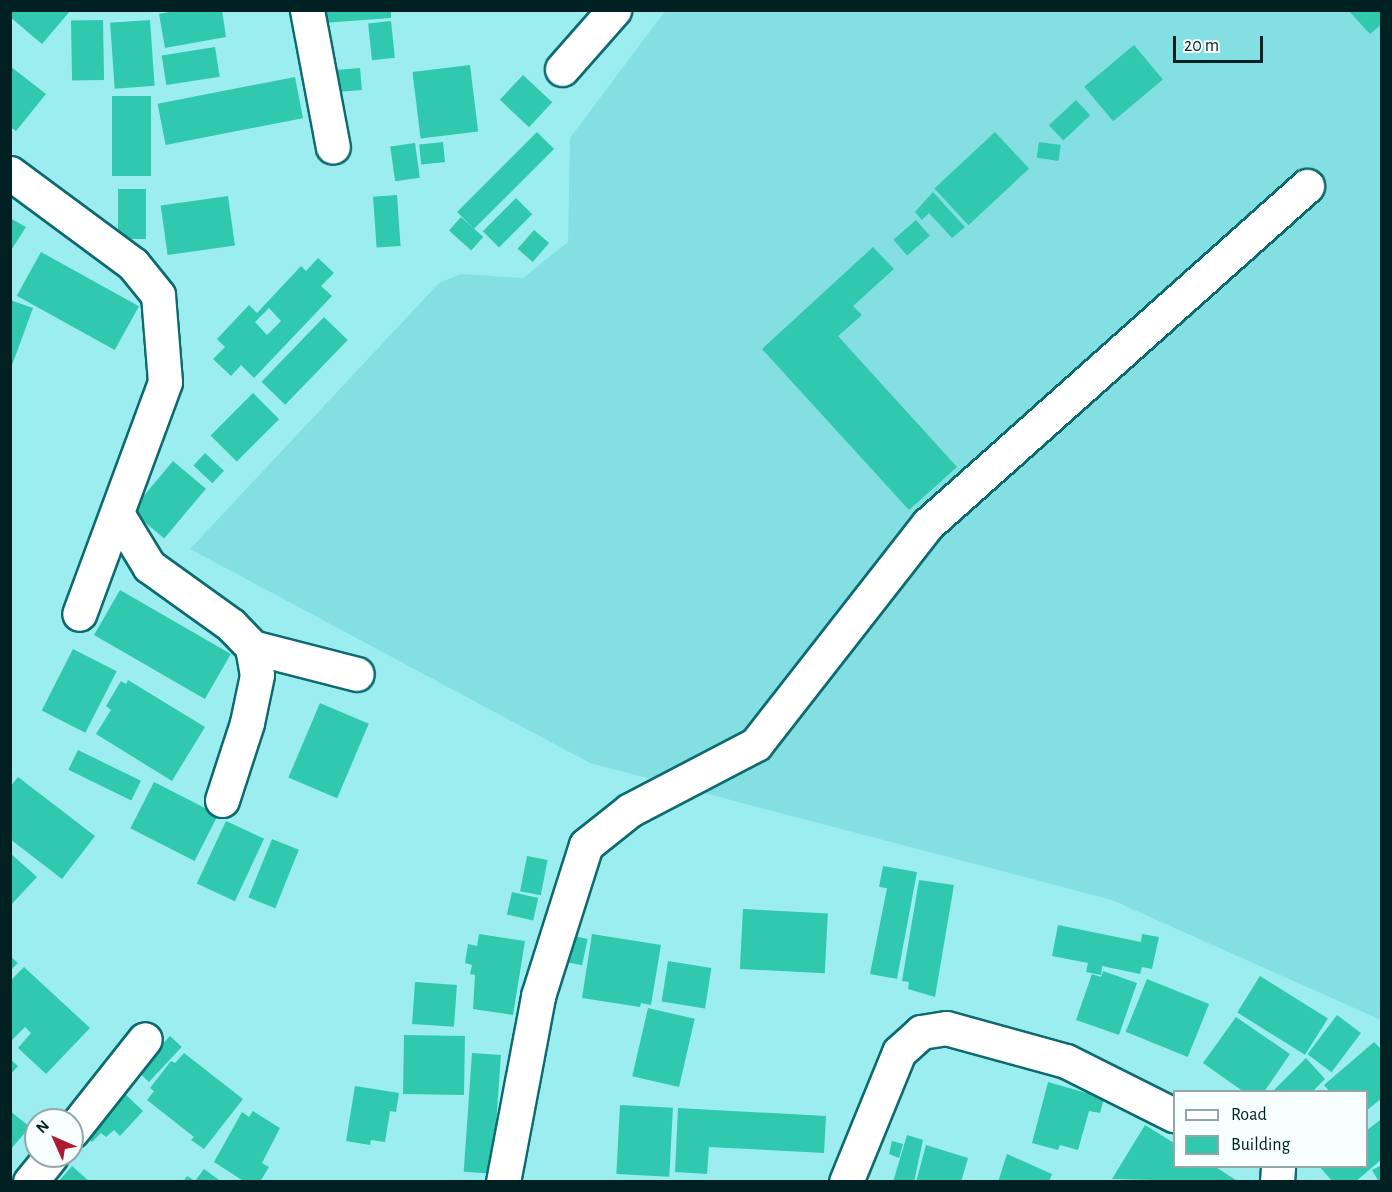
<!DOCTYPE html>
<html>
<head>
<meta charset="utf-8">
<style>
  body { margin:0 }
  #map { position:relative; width:1392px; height:1192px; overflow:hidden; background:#9cedf0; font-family:"Alegreya Sans",sans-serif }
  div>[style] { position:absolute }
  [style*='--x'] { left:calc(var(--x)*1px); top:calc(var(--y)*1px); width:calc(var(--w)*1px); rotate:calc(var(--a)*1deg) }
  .built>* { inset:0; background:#84dfe3 }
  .building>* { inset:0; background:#31c8b0; transform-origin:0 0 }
  .roads { filter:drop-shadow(2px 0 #0c6b6f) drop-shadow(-2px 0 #0c6b6f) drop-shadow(0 2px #0c6b6f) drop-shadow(0 -2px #0c6b6f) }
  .minor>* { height:33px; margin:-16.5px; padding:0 16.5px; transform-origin:16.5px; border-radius:16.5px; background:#fff }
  span { translate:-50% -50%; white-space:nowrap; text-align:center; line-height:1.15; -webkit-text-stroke:6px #f7ffff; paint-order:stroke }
  .frame { position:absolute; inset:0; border:12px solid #002021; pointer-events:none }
  .legend { position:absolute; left:1173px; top:1090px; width:195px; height:78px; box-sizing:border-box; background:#f7ffff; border:2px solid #94a6a6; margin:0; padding:8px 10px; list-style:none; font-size:18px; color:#002021 }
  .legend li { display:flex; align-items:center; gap:12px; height:30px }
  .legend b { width:30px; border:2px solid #94a6a6 }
  .north { position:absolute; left:24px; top:1108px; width:60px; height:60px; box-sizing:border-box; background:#f7ffff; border:2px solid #94a6a6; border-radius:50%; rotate:315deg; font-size:16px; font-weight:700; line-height:24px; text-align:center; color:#002021 }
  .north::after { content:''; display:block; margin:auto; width:21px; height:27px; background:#ae1a34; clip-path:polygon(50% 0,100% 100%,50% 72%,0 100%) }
  .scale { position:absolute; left:1173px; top:36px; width:90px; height:27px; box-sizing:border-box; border:3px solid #002021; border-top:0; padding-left:8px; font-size:18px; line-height:21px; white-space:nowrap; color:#002021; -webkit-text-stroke:4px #f7ffff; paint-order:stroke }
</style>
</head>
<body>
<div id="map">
  <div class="built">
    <i style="clip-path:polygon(665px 11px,1381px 11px,1381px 1020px,1112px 900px,590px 763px,190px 549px,439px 283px,461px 274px,523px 278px,568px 242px,570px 138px)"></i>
  </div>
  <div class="building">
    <i style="clip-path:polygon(10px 10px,71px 10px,42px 44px,10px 17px)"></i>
    <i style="clip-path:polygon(179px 10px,222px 10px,226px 37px,165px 48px,159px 14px)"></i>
    <i style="clip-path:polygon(323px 10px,391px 10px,391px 18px,323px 23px)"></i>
    <i style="clip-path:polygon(1348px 10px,1382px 10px,1382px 24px,1370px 34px)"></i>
    <i style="left:103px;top:20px;width:60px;height:32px;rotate:89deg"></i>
    <i style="left:150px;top:20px;width:66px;height:40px;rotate:86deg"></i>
    <i style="left:391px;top:21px;width:37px;height:23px;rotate:84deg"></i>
    <i style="left:1134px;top:45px;width:45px;height:65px;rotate:50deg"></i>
    <i style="left:215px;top:47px;width:30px;height:54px;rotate:81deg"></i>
    <i style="left:470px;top:65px;width:67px;height:58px;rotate:83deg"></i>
    <i style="clip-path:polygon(10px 66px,46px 94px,16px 131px,10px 127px)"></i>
    <i style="left:360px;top:68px;width:22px;height:30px;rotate:85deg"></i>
    <i style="left:523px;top:75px;width:40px;height:34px;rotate:43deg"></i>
    <i style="left:295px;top:77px;width:42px;height:140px;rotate:79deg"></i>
    <i style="left:112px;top:96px;width:39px;height:80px"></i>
    <i style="left:1076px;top:100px;width:21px;height:37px;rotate:47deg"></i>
    <i style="left:537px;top:132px;width:24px;height:113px;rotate:45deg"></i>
    <i style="left:995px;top:132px;width:50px;height:83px;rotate:47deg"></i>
    <i style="left:443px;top:142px;width:20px;height:24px;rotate:84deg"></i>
    <i style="left:1039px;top:142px;width:22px;height:16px;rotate:8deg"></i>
    <i style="left:415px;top:143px;width:35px;height:25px;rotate:82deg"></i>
    <i style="left:146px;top:189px;width:50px;height:28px;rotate:90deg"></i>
    <i style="clip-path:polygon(933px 192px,965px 227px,952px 238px,929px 213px,922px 220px,915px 212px)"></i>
    <i style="left:397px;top:195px;width:51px;height:24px;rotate:86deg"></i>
    <i style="left:228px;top:196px;width:50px;height:68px;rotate:82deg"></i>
    <i style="left:516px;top:198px;width:23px;height:47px;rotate:45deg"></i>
    <i style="left:461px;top:217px;width:30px;height:18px;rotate:42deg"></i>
    <i style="clip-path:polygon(10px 218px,26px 227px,10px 252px)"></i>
    <i style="left:916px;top:220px;width:21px;height:30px;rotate:49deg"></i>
    <i style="left:534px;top:230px;width:20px;height:25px;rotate:41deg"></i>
    <i style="clip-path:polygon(873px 247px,894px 269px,853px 306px,862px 315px,838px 336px,957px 467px,909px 510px,762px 349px)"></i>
    <i style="left:41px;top:252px;width:112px;height:50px;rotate:29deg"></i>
    <i style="clip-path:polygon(evenodd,318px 258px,334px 273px,321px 286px,332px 296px,254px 378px,241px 365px,231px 376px,213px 359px,225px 347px,217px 339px,249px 305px,257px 313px,301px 266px,306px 271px,318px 258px,269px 308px,281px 321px,267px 335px,255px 322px,269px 308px)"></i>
    <i style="clip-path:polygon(10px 300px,33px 308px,11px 368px,10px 368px)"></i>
    <i style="left:324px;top:317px;width:33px;height:90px;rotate:44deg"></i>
    <i style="left:253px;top:393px;width:37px;height:60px;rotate:45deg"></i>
    <i style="left:205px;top:453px;width:26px;height:17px;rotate:43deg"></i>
    <i style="left:173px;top:461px;width:43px;height:65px;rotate:40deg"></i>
    <i style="left:120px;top:590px;width:128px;height:52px;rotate:30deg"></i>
    <i style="left:73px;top:649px;width:49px;height:69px;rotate:27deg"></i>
    <i style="clip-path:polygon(128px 680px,205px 727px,172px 781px,96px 734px,111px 710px,106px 706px,121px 681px,126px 684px)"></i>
    <i style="left:320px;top:703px;width:53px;height:81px;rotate:23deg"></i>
    <i style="left:78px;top:750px;width:70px;height:22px;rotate:26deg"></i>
    <i style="clip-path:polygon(18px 777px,95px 836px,62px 879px,10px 839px,10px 787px)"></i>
    <i style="left:154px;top:782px;width:72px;height:52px;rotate:27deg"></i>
    <i style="left:226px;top:821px;width:42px;height:69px;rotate:25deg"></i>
    <i style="left:272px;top:839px;width:29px;height:63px;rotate:22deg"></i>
    <i style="clip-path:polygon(10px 853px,37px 877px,10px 906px)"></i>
    <i style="left:527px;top:856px;width:21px;height:36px;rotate:11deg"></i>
    <i style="clip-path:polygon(883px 866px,917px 872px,897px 979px,870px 974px,887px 888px,879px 887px)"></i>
    <i style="clip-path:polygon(919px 880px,954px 885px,935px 997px,908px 989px,909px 982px,902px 981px)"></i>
    <i style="left:512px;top:892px;width:27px;height:23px;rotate:13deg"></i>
    <i style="left:743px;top:909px;width:85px;height:60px;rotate:3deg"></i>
    <i style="clip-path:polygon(1058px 925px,1141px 942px,1142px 934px,1159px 937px,1152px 969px,1142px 967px,1140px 974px,1102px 966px,1101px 975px,1086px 972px,1088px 963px,1052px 956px)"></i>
    <i style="clip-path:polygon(479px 934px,525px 941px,513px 1015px,473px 1009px,475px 975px,470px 974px,472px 965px,465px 963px,468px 944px,477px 946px)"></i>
    <i style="clip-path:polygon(592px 934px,661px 945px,651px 1005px,641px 1003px,640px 1007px,582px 998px)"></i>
    <i style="left:574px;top:936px;width:14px;height:27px;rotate:12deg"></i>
    <i style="clip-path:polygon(10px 956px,18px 963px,10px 971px)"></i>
    <i style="left:668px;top:961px;width:44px;height:41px;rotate:9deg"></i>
    <i style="clip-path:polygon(24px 967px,90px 1028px,46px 1074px,18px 1048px,31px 1033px,25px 1027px,10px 1042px,10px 981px)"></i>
    <i style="clip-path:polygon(1103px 971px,1137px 983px,1119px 1035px,1076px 1020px,1092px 974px,1101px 977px)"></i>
    <i style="left:1260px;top:976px;width:80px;height:43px;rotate:32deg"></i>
    <i style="left:1147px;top:979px;width:67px;height:57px;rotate:22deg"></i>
    <i style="left:415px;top:982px;width:42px;height:42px;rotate:4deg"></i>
    <i style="left:648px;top:1008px;width:48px;height:70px;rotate:13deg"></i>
    <i style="left:1337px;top:1015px;width:30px;height:49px;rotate:37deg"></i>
    <i style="clip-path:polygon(1236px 1017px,1290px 1054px,1264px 1092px,1244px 1092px,1203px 1063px)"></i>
    <i style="left:404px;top:1035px;width:61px;height:59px;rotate:1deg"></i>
    <i style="left:170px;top:1036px;width:16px;height:48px;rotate:43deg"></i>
    <i style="clip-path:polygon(1374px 1042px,1382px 1050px,1382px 1098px,1366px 1111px,1366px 1092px,1330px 1092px,1324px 1085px)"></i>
    <i style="clip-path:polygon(184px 1053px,243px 1099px,204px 1149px,191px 1140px,194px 1137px,147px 1100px,154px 1091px,150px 1088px,171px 1061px,175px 1063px)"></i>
    <i style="left:472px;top:1053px;width:29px;height:119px;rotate:4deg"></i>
    <i style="clip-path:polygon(1306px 1058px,1325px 1079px,1312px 1092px,1272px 1092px)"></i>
    <i style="clip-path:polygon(10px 1059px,18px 1066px,10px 1075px)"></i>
    <i style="clip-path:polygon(1048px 1082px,1104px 1098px,1100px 1113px,1089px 1111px,1078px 1150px,1060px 1145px,1058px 1150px,1032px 1143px)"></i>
    <i style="clip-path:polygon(355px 1086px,399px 1093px,396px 1112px,390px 1111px,385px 1142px,371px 1140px,370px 1145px,346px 1141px)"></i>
    <i style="clip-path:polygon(124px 1093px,143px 1111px,120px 1136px,114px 1130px,106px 1137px,101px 1133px,92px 1142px,84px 1135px)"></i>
    <i style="left:620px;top:1105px;width:53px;height:69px;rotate:3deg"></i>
    <i style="clip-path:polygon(678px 1108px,826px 1116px,824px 1153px,709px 1147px,707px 1174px,675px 1172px)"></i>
    <i style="clip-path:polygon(10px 1111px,30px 1127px,10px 1150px)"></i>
    <i style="clip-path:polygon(253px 1111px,280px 1128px,262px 1163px,269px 1167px,260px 1182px,245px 1182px,214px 1162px,242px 1112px,249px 1117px)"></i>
    <i style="clip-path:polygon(1380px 1120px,1382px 1159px,1355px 1182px,1332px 1181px,1319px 1166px,1366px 1166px,1366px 1131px)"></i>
    <i style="clip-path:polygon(1145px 1125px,1174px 1143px,1174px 1166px,1214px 1166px,1239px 1182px,1112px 1179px)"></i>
    <i style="clip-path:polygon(907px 1135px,923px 1140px,914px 1182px,893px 1182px)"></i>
    <i style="clip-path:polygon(892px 1141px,903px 1144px,899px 1158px,889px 1154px)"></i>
    <i style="clip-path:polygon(926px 1145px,968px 1158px,961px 1182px,916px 1182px)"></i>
    <i style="clip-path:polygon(1007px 1154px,1052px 1174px,1049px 1182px,998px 1182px)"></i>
    <i style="clip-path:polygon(1382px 1165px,1382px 1182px,1379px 1182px,1372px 1170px)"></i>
    <i style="clip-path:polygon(72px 1166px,90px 1182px,58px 1182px)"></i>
    <i style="clip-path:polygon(204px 1169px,222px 1182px,183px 1182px,187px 1176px,195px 1181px)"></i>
  </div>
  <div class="roads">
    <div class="minor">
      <i style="--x:307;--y:10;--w:139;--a:79.3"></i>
      <i style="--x:562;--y:69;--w:79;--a:-48.6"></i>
      <i style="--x:10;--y:173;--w:153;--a:36.5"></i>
      <i style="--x:133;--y:264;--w:40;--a:51"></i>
      <i style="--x:158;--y:295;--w:87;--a:85.4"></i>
      <i style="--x:165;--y:382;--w:247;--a:110.3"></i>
      <i style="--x:118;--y:515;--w:60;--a:58.7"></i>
      <i style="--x:149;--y:566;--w:101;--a:35.7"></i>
      <i style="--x:231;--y:625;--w:30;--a:46"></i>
      <i style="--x:252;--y:647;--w:28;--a:80"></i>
      <i style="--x:257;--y:675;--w:49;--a:101.8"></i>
      <i style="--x:247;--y:723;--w:81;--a:108"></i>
      <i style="--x:252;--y:647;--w:108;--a:14.4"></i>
      <i style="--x:72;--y:1131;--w:117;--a:-51.6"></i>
      <i style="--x:30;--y:1182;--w:33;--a:-51"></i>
      <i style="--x:503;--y:1182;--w:189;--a:-79.3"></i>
      <i style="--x:538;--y:996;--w:158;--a:-72.4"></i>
      <i style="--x:586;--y:845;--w:56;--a:-38.5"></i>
      <i style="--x:630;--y:810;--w:142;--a:-27.6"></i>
      <i style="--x:756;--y:744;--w:279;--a:-52"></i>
      <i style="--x:928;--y:524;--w:508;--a:-41.73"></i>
      <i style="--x:846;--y:1182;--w:140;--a:-67.8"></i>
      <i style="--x:899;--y:1052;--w:30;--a:-42"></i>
      <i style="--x:921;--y:1032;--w:25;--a:-9"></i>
      <i style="--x:946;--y:1028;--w:124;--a:15.4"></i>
      <i style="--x:1066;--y:1061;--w:121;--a:26.6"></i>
      <i style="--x:1277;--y:1182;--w:16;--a:-86"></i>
    </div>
  </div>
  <div class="frame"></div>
  <ul class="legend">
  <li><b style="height:8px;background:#fff"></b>Road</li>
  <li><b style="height:16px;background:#31c8b0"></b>Building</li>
  </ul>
  <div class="north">N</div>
  <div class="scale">20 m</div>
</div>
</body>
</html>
